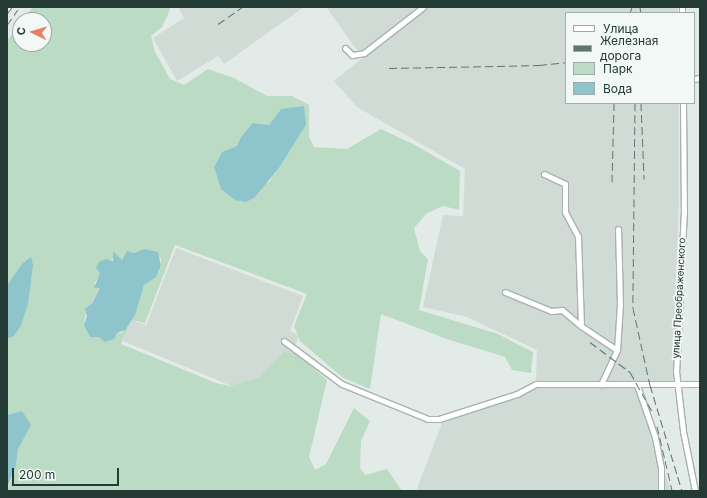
<!DOCTYPE html>
<html>
<head>
<meta charset="utf-8">
<style>
  body { margin:0 }
  #map { position:relative; width:707px; height:498px; overflow:hidden; background:#e2ebe7; font-family:Inter,sans-serif }
  div>[style] { position:absolute }
  [style*='--x'] { left:calc(var(--x)*1px); top:calc(var(--y)*1px); width:calc(var(--w)*1px); rotate:calc(var(--a)*1deg) }
  .built>* { inset:0; background:#d0dbd6 }
  .green>* { inset:0; background:#bcdbc4 }
  .water>* { inset:0; background:#8ec4cc }
  .roads { filter:drop-shadow(1px 0 #a5b3ae) drop-shadow(-1px 0 #a5b3ae) drop-shadow(0 1px #a5b3ae) drop-shadow(0 -1px #a5b3ae) }
  .minor>* { height:5px; margin:-2.5px; padding:0 2.5px; transform-origin:2.5px; border-radius:2.5px; background:#fff }
  .rail>* { height:1px; margin-top:-0.5px; transform-origin:0; background:repeating-linear-gradient(90deg,#5e766f 0 8px,transparent 0 12px) }
  span { translate:-50% -50%; white-space:nowrap; text-align:center; line-height:1.15; -webkit-text-stroke:3.5px #f2f8f5; paint-order:stroke }
  .street-label { font-size:10px; color:#233b34 }
  .frame { position:absolute; inset:0; border:8px solid #233b34; pointer-events:none }
  .legend { position:absolute; left:565px; top:12px; width:130px; height:92px; box-sizing:border-box; background:#f2f8f5; border:1px solid #9faca8; margin:0; padding:5px 7px; list-style:none; font-size:12px; color:#233b34 }
  .legend li { display:flex; align-items:center; gap:8px; height:20px }
  .legend b { width:20px; border:1px solid #9faca8 }
  .north { position:absolute; left:12px; top:12px; width:40px; height:40px; box-sizing:border-box; background:#f2f8f5; border:1px solid #9faca8; border-radius:50%; rotate:275deg; font-size:11px; font-weight:700; line-height:16px; text-align:center; color:#233b34 }
  .north::after { content:''; display:block; margin:auto; width:14px; height:18px; background:#e88063; clip-path:polygon(50% 0,100% 100%,50% 72%,0 100%) }
  .scale { position:absolute; left:12px; top:468px; width:107px; height:18px; box-sizing:border-box; border:2px solid #233b34; border-top:0; padding-left:5px; font-size:12px; line-height:14px; white-space:nowrap; color:#233b34; -webkit-text-stroke:3px #f2f8f5; paint-order:stroke }
</style>
</head>
<body>
<div id="map">
  <div class="built">
    <i style="clip-path:polygon(178px 7px,304px 7px,224px 64px,218px 56px,177px 81px,153px 38px,184px 18px)"></i>
    <i style="clip-path:polygon(326px 7px,418px 7px,359px 53px)"></i>
    <i style="clip-path:polygon(426px 7px,678px 7px,678px 13px,566px 13px,566px 103px,679px 103px,679px 194px,673px 382px,536px 382px,537px 350px,467px 317px,423px 307px,443px 215px,463px 216px,465px 169px,357px 107px,334px 81px)"></i>
    <i style="clip-path:polygon(176px 248px,303px 296px,290px 331px,299px 336px,291px 356px,281px 353px,261px 398px,123px 341px,132px 320px,146px 325px)"></i>
    <i style="clip-path:polygon(537px 387px,636px 387px,671px 491px,416px 491px,442px 423px,518px 396px)"></i>
  </div>
  <div class="green">
    <i style="clip-path:polygon(evenodd,33px 7px,169px 7px,170px 10px,162px 27px,151px 36px,155px 52px,170px 79px,184px 85px,208px 69px,234px 78px,267px 96px,292px 96px,309px 105px,309px 137px,314px 147px,347px 149px,381px 129px,415px 145px,460px 171px,459px 210px,443px 206px,427px 213px,414px 228px,420px 251px,428px 259px,419px 310px,498px 334px,533px 352px,531px 373px,512px 370px,505px 357px,447px 339px,381px 314px,370px 389px,342px 377px,300px 341px,294px 326px,307px 294px,175px 245px,145px 323px,132px 320px,121px 344px,216px 383px,230px 386px,259px 378px,283px 352px,296px 353px,327px 380px,309px 457px,315px 470px,326px 464px,354px 408px,370px 421px,361px 441px,360px 468px,365px 475px,387px 469px,402px 491px,7px 491px,16px 466px,18px 449px,30px 425px,22px 411px,7px 415px,7px 339px,14px 336px,21px 326px,28px 304px,12px 280px,7px 286px,7px 41px,20px 23px,20px 44px,44px 44px,44px 20px,22px 20px,33px 7px,281px 109px,293px 109px,306px 125px,279px 168px,268px 183px,221px 189px,214px 167px,222px 152px,238px 146px,241px 137px,269px 125px,281px 109px,33px 7px,144px 249px,161px 258px,161px 266px,159px 272px,144px 285px,129px 324px,122px 333px,117px 333px,113px 339px,92px 336px,84px 325px,86px 312px,100px 288px,94px 284px,101px 273px,99px 270px,116px 256px,122px 260px,127px 252px,134px 253px,144px 249px)"></i>
  </div>
  <div class="water">
    <i style="clip-path:polygon(304px 106px,306px 125px,279px 168px,254px 198px,246px 202px,235px 200px,221px 189px,214px 167px,222px 152px,237px 146px,241px 137px,253px 123px,269px 125px,281px 109px)"></i>
    <i style="clip-path:polygon(144px 249px,158px 252px,161px 266px,156px 277px,144px 285px,135px 315px,125px 330px,117px 333px,114px 339px,105px 342px,99px 337px,90px 337px,84px 325px,87px 316px,85px 309px,92px 303px,100px 288px,94px 288px,100px 273px,96px 268px,99px 262px,105px 259px,113px 261px,113px 251px,122px 260px,127px 251px,134px 253px)"></i>
    <i style="clip-path:polygon(31px 257px,33px 265px,28px 304px,21px 326px,14px 336px,7px 339px,7px 286px,22px 264px)"></i>
    <i style="clip-path:polygon(22px 411px,31px 425px,18px 449px,16px 466px,7px 488px,7px 415px)"></i>
  </div>
  <div class="roads">
    <div class="minor">
      <i style="--x:682;--y:7;--w:6;--a:90"></i>
      <i style="--x:345;--y:48;--w:10;--a:45"></i>
      <i style="--x:352;--y:55;--w:12;--a:-9"></i>
      <i style="--x:364;--y:53;--w:75;--a:-37.9"></i>
      <i style="--x:694;--y:79;--w:6;--a:-9"></i>
      <i style="--x:683;--y:103;--w:107;--a:89.5"></i>
      <i style="--x:684;--y:210;--w:161;--a:92.8"></i>
      <i style="--x:676;--y:371;--w:60;--a:83.3"></i>
      <i style="--x:683;--y:431;--w:61;--a:78.7"></i>
      <i style="--x:544;--y:174;--w:23;--a:25"></i>
      <i style="--x:565;--y:184;--w:28;--a:90"></i>
      <i style="--x:565;--y:212;--w:27;--a:62"></i>
      <i style="--x:578;--y:236;--w:90;--a:88.1"></i>
      <i style="--x:581;--y:326;--w:43;--a:33.7"></i>
      <i style="--x:617;--y:350;--w:38;--a:115"></i>
      <i style="--x:505;--y:292;--w:50;--a:22.4"></i>
      <i style="--x:551;--y:311;--w:11;--a:-5"></i>
      <i style="--x:562;--y:310;--w:25;--a:40"></i>
      <i style="--x:284;--y:341;--w:72;--a:36.6"></i>
      <i style="--x:342;--y:384;--w:93;--a:22.1"></i>
      <i style="--x:428;--y:419;--w:11;--a:0"></i>
      <i style="--x:439;--y:419;--w:82;--a:-17.8"></i>
      <i style="--x:517;--y:394;--w:21;--a:-28"></i>
      <i style="--x:536;--y:384;--w:164;--a:0"></i>
      <i style="--x:617;--y:350;--w:46;--a:-86.3"></i>
      <i style="--x:620;--y:304;--w:75;--a:-91.5"></i>
      <i style="--x:637;--y:385;--w:55;--a:70.9"></i>
      <i style="--x:655;--y:437;--w:31;--a:79"></i>
      <i style="--x:661;--y:467;--w:24;--a:90"></i>
    </div>
  </div>
  <div class="rail">
    <i style="--x:640;--y:7;--w:6;--a:81"></i>
    <i style="--x:630;--y:13;--w:6;--a:-72"></i>
    <i style="--x:7;--y:14;--w:9;--a:-54"></i>
    <i style="--x:218;--y:24;--w:29;--a:-35"></i>
    <i style="--x:7;--y:25;--w:19;--a:-55"></i>
    <i style="--x:389;--y:68;--w:150;--a:-1.1"></i>
    <i style="--x:539;--y:65;--w:27;--a:-6"></i>
    <i style="--x:635;--y:103;--w:205;--a:90.6"></i>
    <i style="--x:633;--y:308;--w:79;--a:77.6"></i>
    <i style="--x:650;--y:385;--w:111;--a:73.2"></i>
    <i style="--x:641;--y:103;--w:76;--a:87.7"></i>
    <i style="--x:612;--y:182;--w:79;--a:-88.5"></i>
    <i style="--x:590;--y:342;--w:50;--a:36.9"></i>
    <i style="--x:630;--y:372;--w:47;--a:60.7"></i>
    <i style="--x:657;--y:426;--w:66;--a:76.8"></i>
  </div>
  <div class="street-label">
    <span style="left:679px;top:298px;rotate:-87deg">улица Преображенского</span>
  </div>
  <div class="frame"></div>
  <ul class="legend">
  <li><b style="height:5px;background:#fff"></b>Улица</li>
  <li><b style="height:5px;background:#5e766f"></b>Железная дорога</li>
  <li><b style="height:11px;background:#bcdbc4"></b>Парк</li>
  <li><b style="height:11px;background:#8ec4cc"></b>Вода</li>
  </ul>
  <div class="north">С</div>
  <div class="scale">200 m</div>
</div>
</body>
</html>
